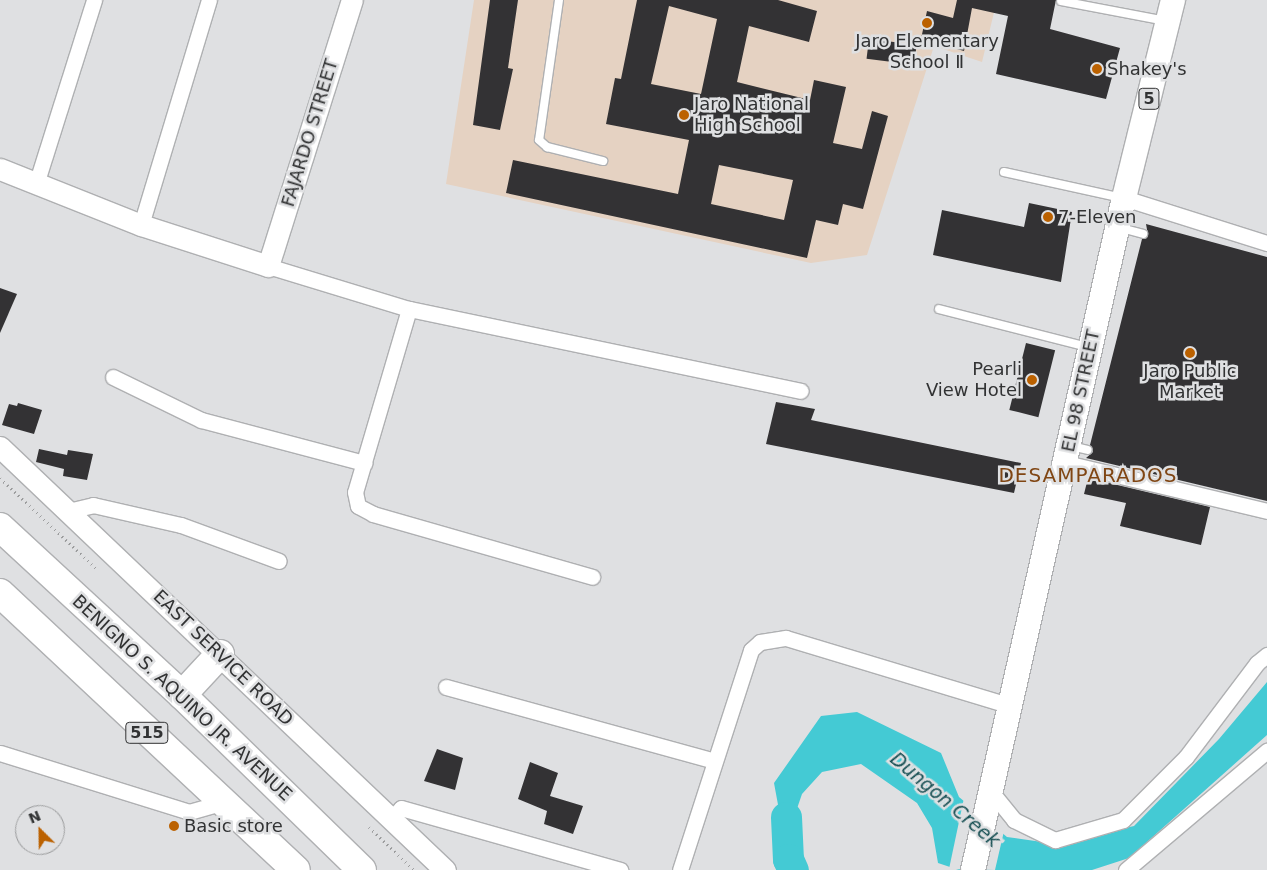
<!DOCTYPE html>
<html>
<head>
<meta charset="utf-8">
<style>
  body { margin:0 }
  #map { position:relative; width:1267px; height:870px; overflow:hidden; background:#dfe0e2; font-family:"DejaVu Sans",sans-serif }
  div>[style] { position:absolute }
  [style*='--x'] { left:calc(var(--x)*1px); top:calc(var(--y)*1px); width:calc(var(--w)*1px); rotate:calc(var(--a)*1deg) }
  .education>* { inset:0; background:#e5d2c2 }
  .water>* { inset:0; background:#44cad4 }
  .pier>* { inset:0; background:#dfe0e2 }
  .river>* { height:31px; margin:-15.5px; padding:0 15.5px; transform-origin:15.5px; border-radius:15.5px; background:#44cad4 }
  .building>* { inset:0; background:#333234; transform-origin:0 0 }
  .path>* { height:3px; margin-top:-1.5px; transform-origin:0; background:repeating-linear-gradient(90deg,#9b9c9d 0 1px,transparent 0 5px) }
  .roads { filter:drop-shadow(1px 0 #afb0b2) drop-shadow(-1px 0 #afb0b2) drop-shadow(0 1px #afb0b2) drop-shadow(0 -1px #afb0b2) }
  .lane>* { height:8px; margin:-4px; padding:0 4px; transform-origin:4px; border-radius:4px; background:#fff }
  .street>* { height:15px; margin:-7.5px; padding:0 7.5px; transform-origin:7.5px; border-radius:7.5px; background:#fff }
  .secondary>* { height:21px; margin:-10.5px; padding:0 10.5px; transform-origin:10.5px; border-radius:10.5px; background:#fff }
  .primary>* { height:24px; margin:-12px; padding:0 12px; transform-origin:12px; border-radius:12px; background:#fff }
  .highway>* { height:28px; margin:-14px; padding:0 14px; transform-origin:14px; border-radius:14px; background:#fff }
  .dots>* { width:14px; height:14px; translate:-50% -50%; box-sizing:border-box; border:2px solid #dfe0e2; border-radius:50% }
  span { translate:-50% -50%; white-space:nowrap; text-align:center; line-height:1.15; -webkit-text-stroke:5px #dfe0e2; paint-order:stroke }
  .shield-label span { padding:1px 4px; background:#dfe0e2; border:1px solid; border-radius:4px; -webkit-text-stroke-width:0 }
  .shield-label { font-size:16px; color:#323334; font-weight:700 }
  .poi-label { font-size:18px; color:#323334 }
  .left { translate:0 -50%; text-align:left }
  .right { translate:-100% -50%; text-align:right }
  .street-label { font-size:18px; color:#323334 }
  .water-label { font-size:19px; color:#154e52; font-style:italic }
  .quarter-label { font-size:20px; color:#804614; letter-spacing:1px }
  .north { position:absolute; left:15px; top:805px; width:50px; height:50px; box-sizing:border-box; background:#dfe0e2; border:1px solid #9a9b9c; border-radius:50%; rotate:337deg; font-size:14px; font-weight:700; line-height:20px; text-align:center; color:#323334 }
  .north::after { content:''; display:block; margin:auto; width:18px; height:22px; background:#bb6100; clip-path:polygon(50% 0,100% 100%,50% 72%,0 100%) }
</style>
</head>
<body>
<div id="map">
  <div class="education">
    <i style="clip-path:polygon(474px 0,997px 0,982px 62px,934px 46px,867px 255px,811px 263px,446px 184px)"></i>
  </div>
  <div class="water">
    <i style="clip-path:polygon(1267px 682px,1267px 735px,1129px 858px,1092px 870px,959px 870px,938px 863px,932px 828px,917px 803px,861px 764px,822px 772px,802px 794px,791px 826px,788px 859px,774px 783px,821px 716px,857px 712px,941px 753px,959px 797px,1007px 837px,1056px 844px,1134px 826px,1219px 739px)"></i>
  </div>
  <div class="pier">
    <i style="clip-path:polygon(964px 798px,1004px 831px,995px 870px,949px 869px)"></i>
  </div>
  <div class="river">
    <i style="--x:786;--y:817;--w:42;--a:87.3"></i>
    <i style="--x:788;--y:859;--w:12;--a:66"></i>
  </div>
  <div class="building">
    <i style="clip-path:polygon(490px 0,518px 0,508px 68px,513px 69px,500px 130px,473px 125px)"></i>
    <i style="clip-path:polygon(evenodd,637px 0,778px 0,817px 11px,809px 42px,749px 26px,737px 82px,810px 100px,814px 80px,846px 87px,833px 143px,862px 149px,872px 111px,888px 116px,863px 209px,843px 204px,838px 225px,816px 220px,807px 258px,506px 193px,513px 160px,678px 194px,689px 140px,606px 124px,615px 78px,621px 79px,637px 0,669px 6px,717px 19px,701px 94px,651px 84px,669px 6px,637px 0,719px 165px,793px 180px,784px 220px,711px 204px,719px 165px)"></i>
    <i style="clip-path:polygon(957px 0,1056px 0,1050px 29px,1120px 48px,1106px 99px,996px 74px,1008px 16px,972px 8px,964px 51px,921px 39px,927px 11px,953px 18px)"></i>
    <i style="left:869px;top:39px;width:48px;height:20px;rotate:7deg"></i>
    <i style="clip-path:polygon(1029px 203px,1072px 212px,1061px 282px,933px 255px,942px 210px,1024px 227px)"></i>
    <i style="clip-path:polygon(1146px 224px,1267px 257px,1267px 501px,1086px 458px,1093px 452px,1090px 445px,1142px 239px,1148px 235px)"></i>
    <i style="clip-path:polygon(0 288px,17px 294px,0 333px)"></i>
    <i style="left:1026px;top:343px;width:30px;height:69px;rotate:14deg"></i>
    <i style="clip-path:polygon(776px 402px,815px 409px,811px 420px,1021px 463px,1014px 493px,766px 444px)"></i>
    <i style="clip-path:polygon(18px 403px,42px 410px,34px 434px,2px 425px,9px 404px,17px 406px)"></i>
    <i style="clip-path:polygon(39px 449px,67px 455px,68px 450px,93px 454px,87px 480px,63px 476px,64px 469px,36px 462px)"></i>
    <i style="clip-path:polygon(1088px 478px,1210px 507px,1201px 545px,1120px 526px,1126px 503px,1084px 494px)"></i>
    <i style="clip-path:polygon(437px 749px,463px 758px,455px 790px,424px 781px)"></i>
    <i style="clip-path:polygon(530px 762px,558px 773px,550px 796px,583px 806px,573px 834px,544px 824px,547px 811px,518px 799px)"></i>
  </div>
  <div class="path">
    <i style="--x:0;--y:478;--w:134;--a:43.2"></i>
    <i style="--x:369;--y:827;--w:62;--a:43.7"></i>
  </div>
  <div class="roads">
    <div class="lane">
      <i style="--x:559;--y:0;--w:141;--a:98.1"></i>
      <i style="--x:539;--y:140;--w:11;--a:41"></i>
      <i style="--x:547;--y:147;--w:58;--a:14"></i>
      <i style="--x:1061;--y:1;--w:107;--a:10.8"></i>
      <i style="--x:1004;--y:172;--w:121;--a:12.4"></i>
      <i style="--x:1121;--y:228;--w:23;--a:15"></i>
      <i style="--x:939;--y:309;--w:154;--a:14.3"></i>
      <i style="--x:1071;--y:446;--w:17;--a:13"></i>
    </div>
    <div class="street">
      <i style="--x:37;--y:181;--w:190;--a:-72.5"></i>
      <i style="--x:1124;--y:198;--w:150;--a:17.5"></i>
      <i style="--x:141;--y:225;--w:235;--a:-73.2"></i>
      <i style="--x:268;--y:266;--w:147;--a:17"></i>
      <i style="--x:409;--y:309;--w:400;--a:11.8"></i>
      <i style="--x:409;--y:309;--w:191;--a:106.4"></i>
      <i style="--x:355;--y:492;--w:14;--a:78"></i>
      <i style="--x:358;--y:506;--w:17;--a:28"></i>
      <i style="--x:373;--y:514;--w:228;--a:16"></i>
      <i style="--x:113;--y:377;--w:98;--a:26"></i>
      <i style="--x:201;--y:420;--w:169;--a:14.8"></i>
      <i style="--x:1066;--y:463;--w:207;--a:13.4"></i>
      <i style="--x:68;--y:511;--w:26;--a:-13"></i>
      <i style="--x:93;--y:505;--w:90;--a:12.8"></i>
      <i style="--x:181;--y:525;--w:104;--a:20.2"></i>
      <i style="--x:446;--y:687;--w:278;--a:15.4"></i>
      <i style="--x:0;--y:753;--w:198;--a:17.3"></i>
      <i style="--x:189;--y:812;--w:32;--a:-16"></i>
      <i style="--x:989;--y:789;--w:40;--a:51"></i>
      <i style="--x:1014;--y:820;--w:46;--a:26"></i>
      <i style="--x:1055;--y:840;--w:71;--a:-16.4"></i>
      <i style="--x:1123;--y:820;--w:89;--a:-45"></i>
      <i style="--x:1186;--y:757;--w:118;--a:-52.9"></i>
      <i style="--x:1257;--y:663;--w:13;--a:-39"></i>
      <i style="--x:390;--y:820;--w:16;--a:-47"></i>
      <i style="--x:401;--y:808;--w:228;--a:15.8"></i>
      <i style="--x:680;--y:870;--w:231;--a:-72.1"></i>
      <i style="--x:751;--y:650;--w:12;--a:-42"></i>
      <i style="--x:760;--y:642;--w:26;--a:-9"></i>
      <i style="--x:786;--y:638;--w:232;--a:16.8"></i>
      <i style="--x:1126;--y:870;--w:185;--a:-40.2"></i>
    </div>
    <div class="secondary">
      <i style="--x:0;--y:169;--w:152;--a:21.7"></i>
      <i style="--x:141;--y:225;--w:133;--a:17.9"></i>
      <i style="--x:268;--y:266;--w:279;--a:-72.5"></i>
      <i style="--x:0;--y:447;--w:614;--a:43.55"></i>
    </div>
    <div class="primary">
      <i style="--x:973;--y:870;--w:689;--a:-77.34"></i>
      <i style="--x:1124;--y:198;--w:204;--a:-76.1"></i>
    </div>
    <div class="highway">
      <i style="--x:0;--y:527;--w:248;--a:42.7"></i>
      <i style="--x:182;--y:695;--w:251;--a:44.2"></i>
      <i style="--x:0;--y:593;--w:405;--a:43.1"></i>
      <i style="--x:182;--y:695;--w:56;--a:-47.2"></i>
    </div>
  </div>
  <div class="dots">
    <i style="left:927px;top:23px;background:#bb6100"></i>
    <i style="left:1097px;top:69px;background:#bb6100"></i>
    <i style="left:684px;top:115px;background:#bb6100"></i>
    <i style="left:1048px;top:217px;background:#bb6100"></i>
    <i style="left:1190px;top:353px;background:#bb6100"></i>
    <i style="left:1032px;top:380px;background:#bb6100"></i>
    <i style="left:174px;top:826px;background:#bb6100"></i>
  </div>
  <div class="shield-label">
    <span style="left:1149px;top:99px">5</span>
    <span style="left:147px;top:733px">515</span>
  </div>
  <div class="poi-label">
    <span style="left:927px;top:52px">Jaro Elementary<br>School Ⅱ</span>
    <span class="left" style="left:1107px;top:69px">Shakey's</span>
    <span class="left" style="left:694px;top:115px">Jaro National<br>High School</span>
    <span class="left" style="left:1058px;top:217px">7-Eleven</span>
    <span class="right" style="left:1022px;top:380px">Pearli<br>View Hotel</span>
    <span style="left:1190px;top:382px">Jaro Public<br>Market</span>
    <span class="left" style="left:184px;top:826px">Basic store</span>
  </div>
  <div class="street-label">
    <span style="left:310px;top:133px;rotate:-73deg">FAJARDO STREET</span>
    <span style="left:1081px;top:391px;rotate:-78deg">EL 98 STREET</span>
    <span style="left:223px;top:658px;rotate:44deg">EAST SERVICE ROAD</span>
    <span style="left:182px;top:698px;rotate:43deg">BENIGNO S. AQUINO JR. AVENUE</span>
  </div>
  <div class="water-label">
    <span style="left:945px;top:800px;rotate:40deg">Dungon Creek</span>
  </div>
  <div class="quarter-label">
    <span style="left:1088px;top:475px">DESAMPARADOS</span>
  </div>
  <div class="north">N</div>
</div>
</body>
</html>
